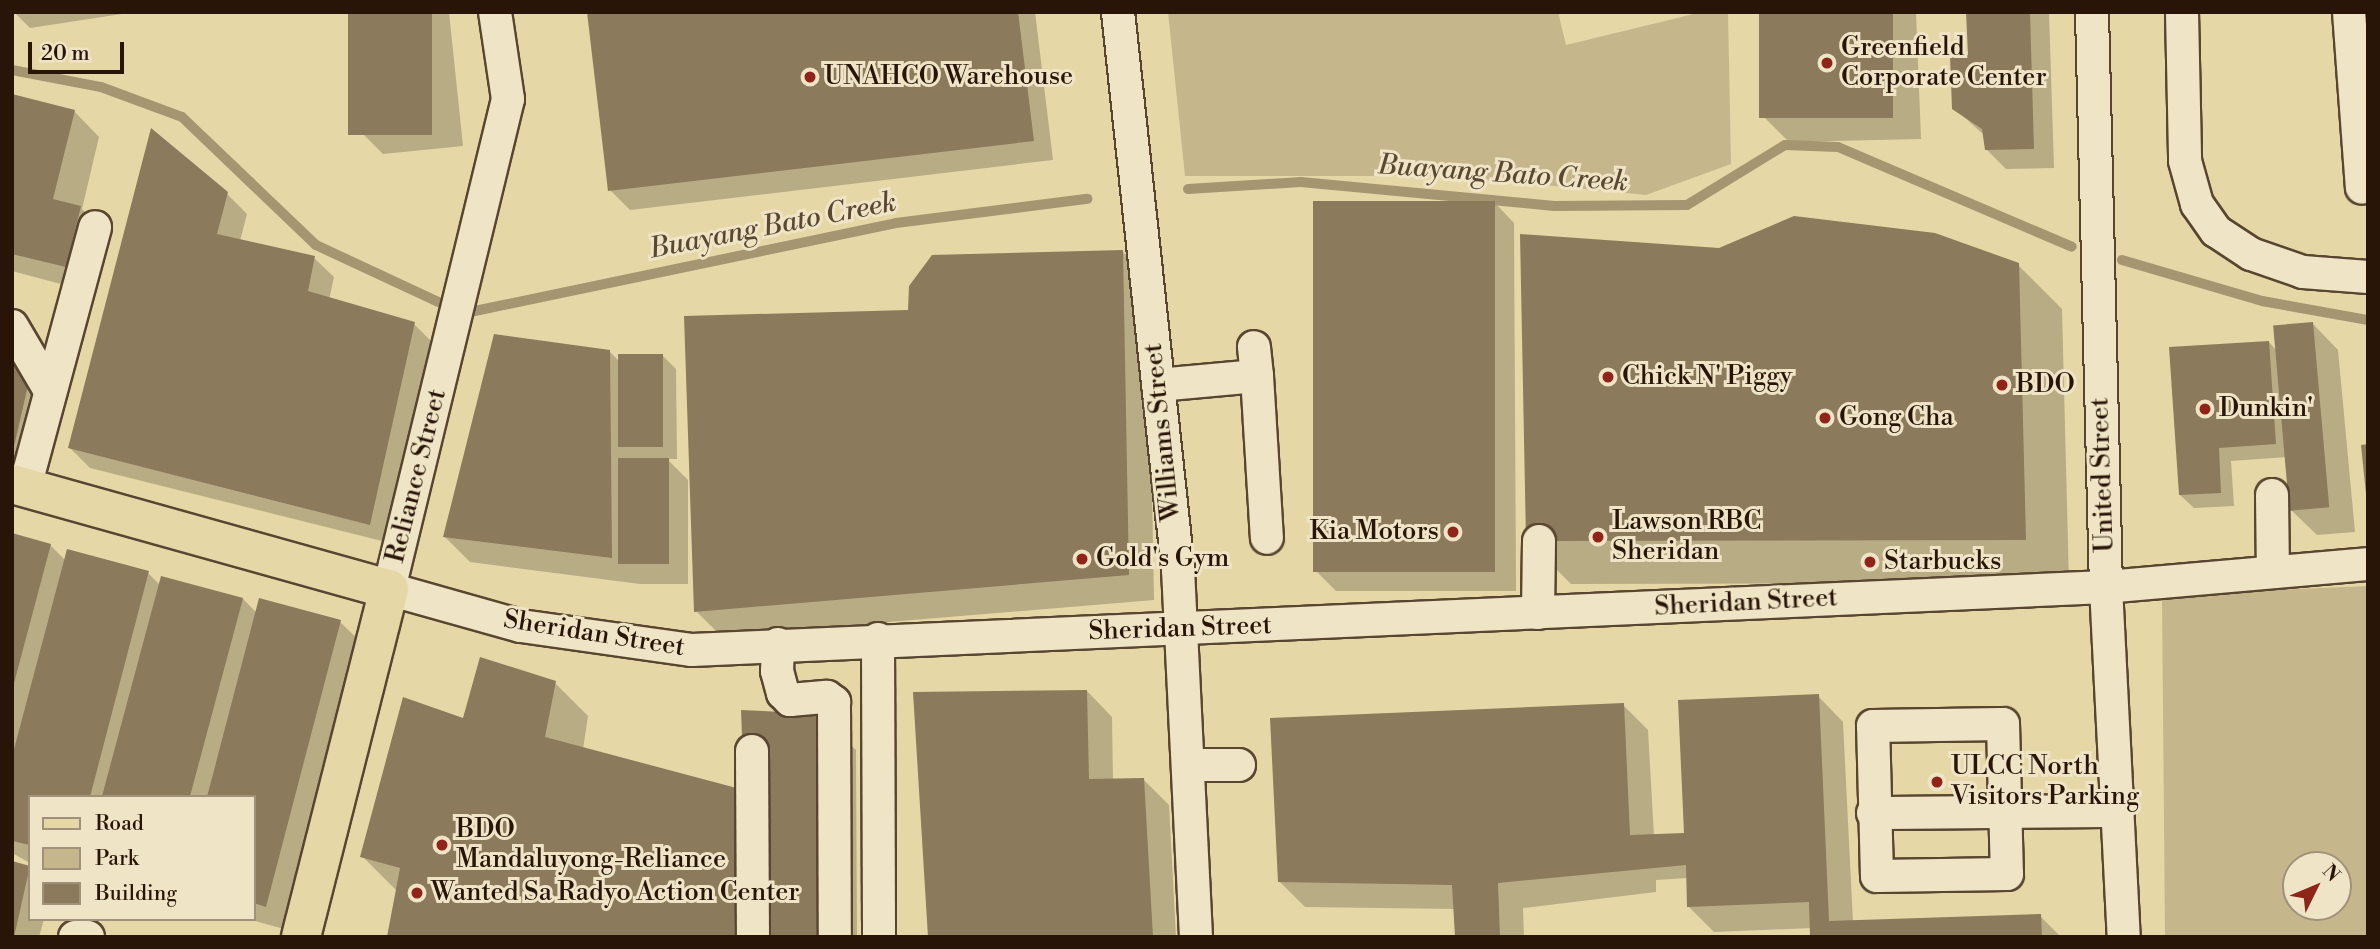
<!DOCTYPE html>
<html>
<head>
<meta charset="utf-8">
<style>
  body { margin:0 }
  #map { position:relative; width:2380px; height:949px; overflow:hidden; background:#e6d7a7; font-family:"Libre Bodoni",serif }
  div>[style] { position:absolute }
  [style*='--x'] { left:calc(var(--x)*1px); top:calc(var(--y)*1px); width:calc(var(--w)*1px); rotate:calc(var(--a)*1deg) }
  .green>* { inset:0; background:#c6b68c }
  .shadow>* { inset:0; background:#0003 }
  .stream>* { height:10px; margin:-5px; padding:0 5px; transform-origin:5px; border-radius:5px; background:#a69571 }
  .building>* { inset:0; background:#8b7a5b; transform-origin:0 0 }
  .roads { filter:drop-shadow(2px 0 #584630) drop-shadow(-2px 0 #584630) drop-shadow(0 2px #584630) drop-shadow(0 -2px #584630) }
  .minor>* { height:32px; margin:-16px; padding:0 16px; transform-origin:16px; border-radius:16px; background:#efe5c6 }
  .major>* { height:38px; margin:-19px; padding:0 19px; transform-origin:19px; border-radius:19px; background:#e6d7a7 }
  .dots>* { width:19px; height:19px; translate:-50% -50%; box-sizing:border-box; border:4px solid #efe5c6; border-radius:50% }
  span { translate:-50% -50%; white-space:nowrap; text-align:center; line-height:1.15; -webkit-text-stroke:6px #efe5c6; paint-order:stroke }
  .poi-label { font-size:26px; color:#291508 }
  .left { translate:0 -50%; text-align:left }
  .right { translate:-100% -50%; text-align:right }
  .street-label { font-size:26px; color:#291508 }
  .water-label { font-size:28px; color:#5b4832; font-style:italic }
  .frame { position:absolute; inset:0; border:14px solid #291508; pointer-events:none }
  .legend { position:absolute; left:28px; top:795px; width:228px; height:126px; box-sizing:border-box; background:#efe5c6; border:2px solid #a0927a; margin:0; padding:9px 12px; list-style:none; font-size:21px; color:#291508 }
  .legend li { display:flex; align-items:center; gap:14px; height:35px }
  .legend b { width:35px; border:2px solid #a0927a }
  .north { position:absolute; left:2282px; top:851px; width:70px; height:70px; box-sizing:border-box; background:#efe5c6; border:2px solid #a0927a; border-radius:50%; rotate:47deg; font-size:19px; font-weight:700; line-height:28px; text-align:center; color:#291508 }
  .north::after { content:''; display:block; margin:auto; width:24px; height:32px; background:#8f2418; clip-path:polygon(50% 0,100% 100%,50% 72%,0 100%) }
  .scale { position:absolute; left:28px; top:42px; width:96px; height:32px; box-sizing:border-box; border:4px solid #291508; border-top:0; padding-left:9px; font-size:21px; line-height:24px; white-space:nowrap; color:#291508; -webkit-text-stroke:5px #efe5c6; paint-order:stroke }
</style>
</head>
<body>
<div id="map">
  <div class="green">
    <i style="clip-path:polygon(1168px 12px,1558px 12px,1566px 45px,1702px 12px,1728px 12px,1731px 164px,1646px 195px,1453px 176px,1185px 176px)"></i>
    <i style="clip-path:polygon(evenodd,2368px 586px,2368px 937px,2165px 937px,2162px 595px,2368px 586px,2296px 865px,2338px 865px,2338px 907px,2296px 907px,2296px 865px)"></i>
  </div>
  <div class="shadow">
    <i style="clip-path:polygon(14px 12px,135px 12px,30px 28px)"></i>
    <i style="clip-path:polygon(350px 12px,449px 12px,463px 146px,383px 154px,363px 134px)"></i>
    <i style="clip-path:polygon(588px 12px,1035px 12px,1053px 160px,630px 210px,610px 190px)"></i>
    <i style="clip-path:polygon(1761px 12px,1916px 12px,1921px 139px,1789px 142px,1764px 117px)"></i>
    <i style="clip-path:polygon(1968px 12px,2049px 12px,2054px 168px,2006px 169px,1986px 149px,1984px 135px,1954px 108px,1970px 56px)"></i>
    <i style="clip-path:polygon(12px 95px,74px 111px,99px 137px,82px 209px,106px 233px,91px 292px,12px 271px)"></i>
    <i style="clip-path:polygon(227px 194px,247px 214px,240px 241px,314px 258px,334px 277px,329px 300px,414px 324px,434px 344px,390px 543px,90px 468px,70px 448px)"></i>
    <i style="clip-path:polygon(1495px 203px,1514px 223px,1516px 591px,1336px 591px,1316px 571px)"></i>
    <i style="clip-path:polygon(1720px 250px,2018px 265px,2062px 309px,2069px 583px,1571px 584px,1527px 540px)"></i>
    <i style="clip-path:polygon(1123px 252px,1148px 277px,1154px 600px,721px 636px,696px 611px)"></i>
    <i style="clip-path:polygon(2313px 324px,2338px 350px,2355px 532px,2317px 535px,2291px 510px,2287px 457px,2231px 461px,2234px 506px,2194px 508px,2180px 495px,2269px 342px,2277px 351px)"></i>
    <i style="clip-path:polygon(12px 346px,35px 368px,39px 471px,12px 465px)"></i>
    <i style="clip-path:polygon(610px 352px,620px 362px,663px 356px,676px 369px,677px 459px,667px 459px,688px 480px,688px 584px,640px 584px,470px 562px,445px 537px)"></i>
    <i style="clip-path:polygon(12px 535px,50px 545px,66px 561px,148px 573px,160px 585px,243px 599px,257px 613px,340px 622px,366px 647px,291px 931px,248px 919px,254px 919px,254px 797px,30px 797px,30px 863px,12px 853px)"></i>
    <i style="clip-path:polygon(555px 683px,588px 716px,583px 749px,746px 792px,822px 716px,856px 750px,857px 937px,387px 937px,397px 891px,362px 856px,465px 721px)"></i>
    <i style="clip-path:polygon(1087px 691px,1112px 717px,1113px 780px,1144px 780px,1169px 805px,1176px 937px,929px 937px)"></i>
    <i style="clip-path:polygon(1818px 696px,1843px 722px,1853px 922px,2040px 916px,2061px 937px,1812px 937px,1812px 928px,1714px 932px,1689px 907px,1688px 878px,1656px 880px,1656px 892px,1523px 908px,1524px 937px,1456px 937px,1455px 909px,1305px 907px,1279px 881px,1623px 705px,1648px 730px,1654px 836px,1683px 834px)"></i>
    <i style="clip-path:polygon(12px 862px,30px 867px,30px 919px,44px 919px,39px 937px,12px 937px)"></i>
  </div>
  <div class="stream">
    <i style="--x:12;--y:70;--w:91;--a:10.8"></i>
    <i style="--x:101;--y:87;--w:86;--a:20.3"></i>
    <i style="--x:182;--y:117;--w:185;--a:43.7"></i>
    <i style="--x:316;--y:245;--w:135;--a:25"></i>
    <i style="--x:1188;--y:189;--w:113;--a:-3.5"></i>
    <i style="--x:1301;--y:182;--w:254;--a:5.4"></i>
    <i style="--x:1554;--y:206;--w:133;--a:-0.4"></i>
    <i style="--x:1687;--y:205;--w:115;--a:-31.5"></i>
    <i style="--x:1785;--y:145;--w:53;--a:2.2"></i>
    <i style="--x:1838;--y:147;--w:254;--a:23.1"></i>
    <i style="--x:2122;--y:260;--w:146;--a:16.3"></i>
    <i style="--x:2262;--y:301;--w:108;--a:10.2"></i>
    <i style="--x:470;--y:312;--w:435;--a:-11.8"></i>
    <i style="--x:896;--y:223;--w:193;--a:-7.2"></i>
  </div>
  <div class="building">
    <i style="left:348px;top:12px;width:84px;height:123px"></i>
    <i style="clip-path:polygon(587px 12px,1018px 12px,1034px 141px,608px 191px)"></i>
    <i style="left:1759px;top:12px;width:134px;height:106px"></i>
    <i style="clip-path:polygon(1966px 12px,2030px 12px,2034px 149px,1985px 150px,1982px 129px,1952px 109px,1950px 55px,1968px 55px)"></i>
    <i style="clip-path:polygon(12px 94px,75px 110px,53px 199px,81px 206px,66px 267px,12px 254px)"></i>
    <i style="clip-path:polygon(151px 128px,228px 192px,217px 234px,315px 256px,308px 291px,415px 322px,370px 525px,68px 448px)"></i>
    <i style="left:1313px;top:201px;width:182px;height:371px"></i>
    <i style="clip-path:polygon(1794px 216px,1935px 233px,2019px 263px,2026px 540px,1526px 541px,1520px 234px,1719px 248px)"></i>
    <i style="clip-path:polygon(1123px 250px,1129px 575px,694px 612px,684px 316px,908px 310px,909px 286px,932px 255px)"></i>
    <i style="left:2313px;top:322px;width:186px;height:40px;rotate:85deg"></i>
    <i style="clip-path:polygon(494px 334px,610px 350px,612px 558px,443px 537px)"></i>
    <i style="clip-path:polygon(2269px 341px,2276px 444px,2219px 448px,2221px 493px,2179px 495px,2169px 347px)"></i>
    <i style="clip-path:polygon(12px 345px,31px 372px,13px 451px,12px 451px)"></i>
    <i style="left:618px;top:354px;width:45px;height:93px"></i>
    <i style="clip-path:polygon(2368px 444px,2368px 494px,2366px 494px,2361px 445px)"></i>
    <i style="left:618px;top:458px;width:51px;height:106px"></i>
    <i style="clip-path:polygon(12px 533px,51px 544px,13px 687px,12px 687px)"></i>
    <i style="clip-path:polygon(67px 549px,149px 571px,90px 797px,30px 797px,30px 845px,12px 841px,12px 757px)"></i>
    <i style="left:161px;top:576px;width:85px;height:228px;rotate:15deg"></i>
    <i style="clip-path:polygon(259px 598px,341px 620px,266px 907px,254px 903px,254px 797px,207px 797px)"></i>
    <i style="clip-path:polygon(480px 657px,556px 681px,545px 737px,744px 790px,741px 710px,823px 714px,824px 937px,387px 937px,400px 868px,360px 857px,403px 697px,463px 718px)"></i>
    <i style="clip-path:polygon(1087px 690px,1089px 779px,1144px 778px,1153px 937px,928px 937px,913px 692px)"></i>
    <i style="clip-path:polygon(1819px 694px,1829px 921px,2041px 914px,2042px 937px,1810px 937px,1809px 902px,1687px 907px,1686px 865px,1498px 883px,1500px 937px,1455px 937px,1452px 885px,1278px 882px,1270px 718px,1624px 703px,1630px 835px,1684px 833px,1678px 700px)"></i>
    <i style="clip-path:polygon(12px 861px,30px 866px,14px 937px,12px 937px)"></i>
  </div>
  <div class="roads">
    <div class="minor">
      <i style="--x:495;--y:12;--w:88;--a:81.5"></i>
      <i style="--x:508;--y:99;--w:504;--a:103.65"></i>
      <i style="--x:389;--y:589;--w:137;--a:15.7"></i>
      <i style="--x:521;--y:626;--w:173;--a:8"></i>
      <i style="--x:692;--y:650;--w:1415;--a:-2.55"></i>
      <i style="--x:2106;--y:587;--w:263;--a:-5"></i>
      <i style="--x:1118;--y:12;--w:560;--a:83.85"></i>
      <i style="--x:1178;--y:569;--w:368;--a:87.2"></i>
      <i style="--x:2092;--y:12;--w:575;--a:88.61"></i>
      <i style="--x:2106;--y:587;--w:350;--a:87.1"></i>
      <i style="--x:2182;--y:12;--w:149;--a:88.8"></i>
      <i style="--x:2185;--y:161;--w:45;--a:74.4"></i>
      <i style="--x:2197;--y:204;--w:33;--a:55"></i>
      <i style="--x:2216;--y:231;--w:42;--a:33.3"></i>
      <i style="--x:2251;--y:254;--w:55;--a:19.1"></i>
      <i style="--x:2303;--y:272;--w:65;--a:4.4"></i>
      <i style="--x:2349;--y:12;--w:176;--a:85.8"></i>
      <i style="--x:12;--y:326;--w:73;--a:59.6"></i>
      <i style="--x:1257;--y:376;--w:162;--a:86.5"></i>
      <i style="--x:1158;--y:385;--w:99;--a:-5.2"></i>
      <i style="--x:1257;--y:376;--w:29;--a:-96"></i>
      <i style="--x:25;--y:487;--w:269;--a:-74.9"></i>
      <i style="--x:2272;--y:495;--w:77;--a:89.3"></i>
      <i style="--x:1538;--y:613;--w:72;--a:-89.2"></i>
      <i style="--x:878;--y:639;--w:298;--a:89.8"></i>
      <i style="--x:778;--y:644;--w:27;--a:92"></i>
      <i style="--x:777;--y:671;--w:23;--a:75"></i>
      <i style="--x:783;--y:693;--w:10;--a:45"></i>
      <i style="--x:790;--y:700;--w:37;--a:-5"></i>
      <i style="--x:827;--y:697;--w:9;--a:36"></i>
      <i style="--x:834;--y:702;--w:235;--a:89.8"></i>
      <i style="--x:2003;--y:724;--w:150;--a:88.5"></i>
      <i style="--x:2007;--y:874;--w:130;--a:179.1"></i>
      <i style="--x:1877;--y:876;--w:150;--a:-91.5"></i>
      <i style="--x:1873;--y:726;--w:130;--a:-0.9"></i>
      <i style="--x:752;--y:751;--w:186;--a:89.7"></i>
      <i style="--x:1189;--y:765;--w:50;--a:0"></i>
      <i style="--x:1873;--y:813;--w:245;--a:-0.5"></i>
      <i style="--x:75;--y:937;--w:13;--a:0"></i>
    </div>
    <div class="major">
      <i style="--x:12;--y:484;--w:391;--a:15.6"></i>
      <i style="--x:389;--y:589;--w:359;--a:104.2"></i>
    </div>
  </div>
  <div class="dots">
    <i style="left:1827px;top:63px;background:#8f2418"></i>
    <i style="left:810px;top:77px;background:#8f2418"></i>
    <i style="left:1608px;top:377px;background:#8f2418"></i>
    <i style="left:2002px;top:385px;background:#8f2418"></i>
    <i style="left:2205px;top:409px;background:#8f2418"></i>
    <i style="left:1825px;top:418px;background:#8f2418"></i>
    <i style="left:1453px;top:532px;background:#8f2418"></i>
    <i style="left:1598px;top:537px;background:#8f2418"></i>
    <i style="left:1082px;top:559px;background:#8f2418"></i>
    <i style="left:1870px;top:562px;background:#8f2418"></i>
    <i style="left:1937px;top:782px;background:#8f2418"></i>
    <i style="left:442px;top:845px;background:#8f2418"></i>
    <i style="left:417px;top:893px;background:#8f2418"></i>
  </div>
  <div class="poi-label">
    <span class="left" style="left:1841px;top:63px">Greenfield<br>Corporate Center</span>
    <span class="left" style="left:824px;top:77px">UNAHCO Warehouse</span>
    <span class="left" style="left:1622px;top:377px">Chick N' Piggy</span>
    <span class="left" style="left:2016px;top:385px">BDO</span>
    <span class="left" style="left:2219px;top:409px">Dunkin'</span>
    <span class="left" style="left:1839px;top:418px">Gong Cha</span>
    <span class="left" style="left:1612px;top:537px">Lawson RBC<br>Sheridan</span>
    <span class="right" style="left:1439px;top:532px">Kia Motors</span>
    <span class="left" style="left:1096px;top:559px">Gold's Gym</span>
    <span class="left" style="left:1884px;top:562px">Starbucks</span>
    <span class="left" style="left:1951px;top:782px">ULCC North<br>Visitors Parking</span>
    <span class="left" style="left:456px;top:845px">BDO<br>Mandaluyong-Reliance</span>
    <span class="left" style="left:431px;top:893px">Wanted Sa Radyo Action Center</span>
  </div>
  <div class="street-label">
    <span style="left:1163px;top:432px;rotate:-96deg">Williams Street</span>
    <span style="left:2103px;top:475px;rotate:-92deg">United Street</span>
    <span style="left:417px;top:476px;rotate:-76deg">Reliance Street</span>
    <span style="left:1746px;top:603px;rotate:-3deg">Sheridan Street</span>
    <span style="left:1180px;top:629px;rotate:-2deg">Sheridan Street</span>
    <span style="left:594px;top:634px;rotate:9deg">Sheridan Street</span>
  </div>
  <div class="water-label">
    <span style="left:1503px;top:174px;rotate:4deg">Buayang Bato Creek</span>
    <span style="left:773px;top:226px;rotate:-11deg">Buayang Bato Creek</span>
  </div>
  <div class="frame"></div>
  <ul class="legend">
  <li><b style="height:9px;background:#e6d7a7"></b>Road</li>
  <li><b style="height:19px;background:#c6b68c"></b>Park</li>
  <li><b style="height:19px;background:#8b7a5b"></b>Building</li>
  </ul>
  <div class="north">N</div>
  <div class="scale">20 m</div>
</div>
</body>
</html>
